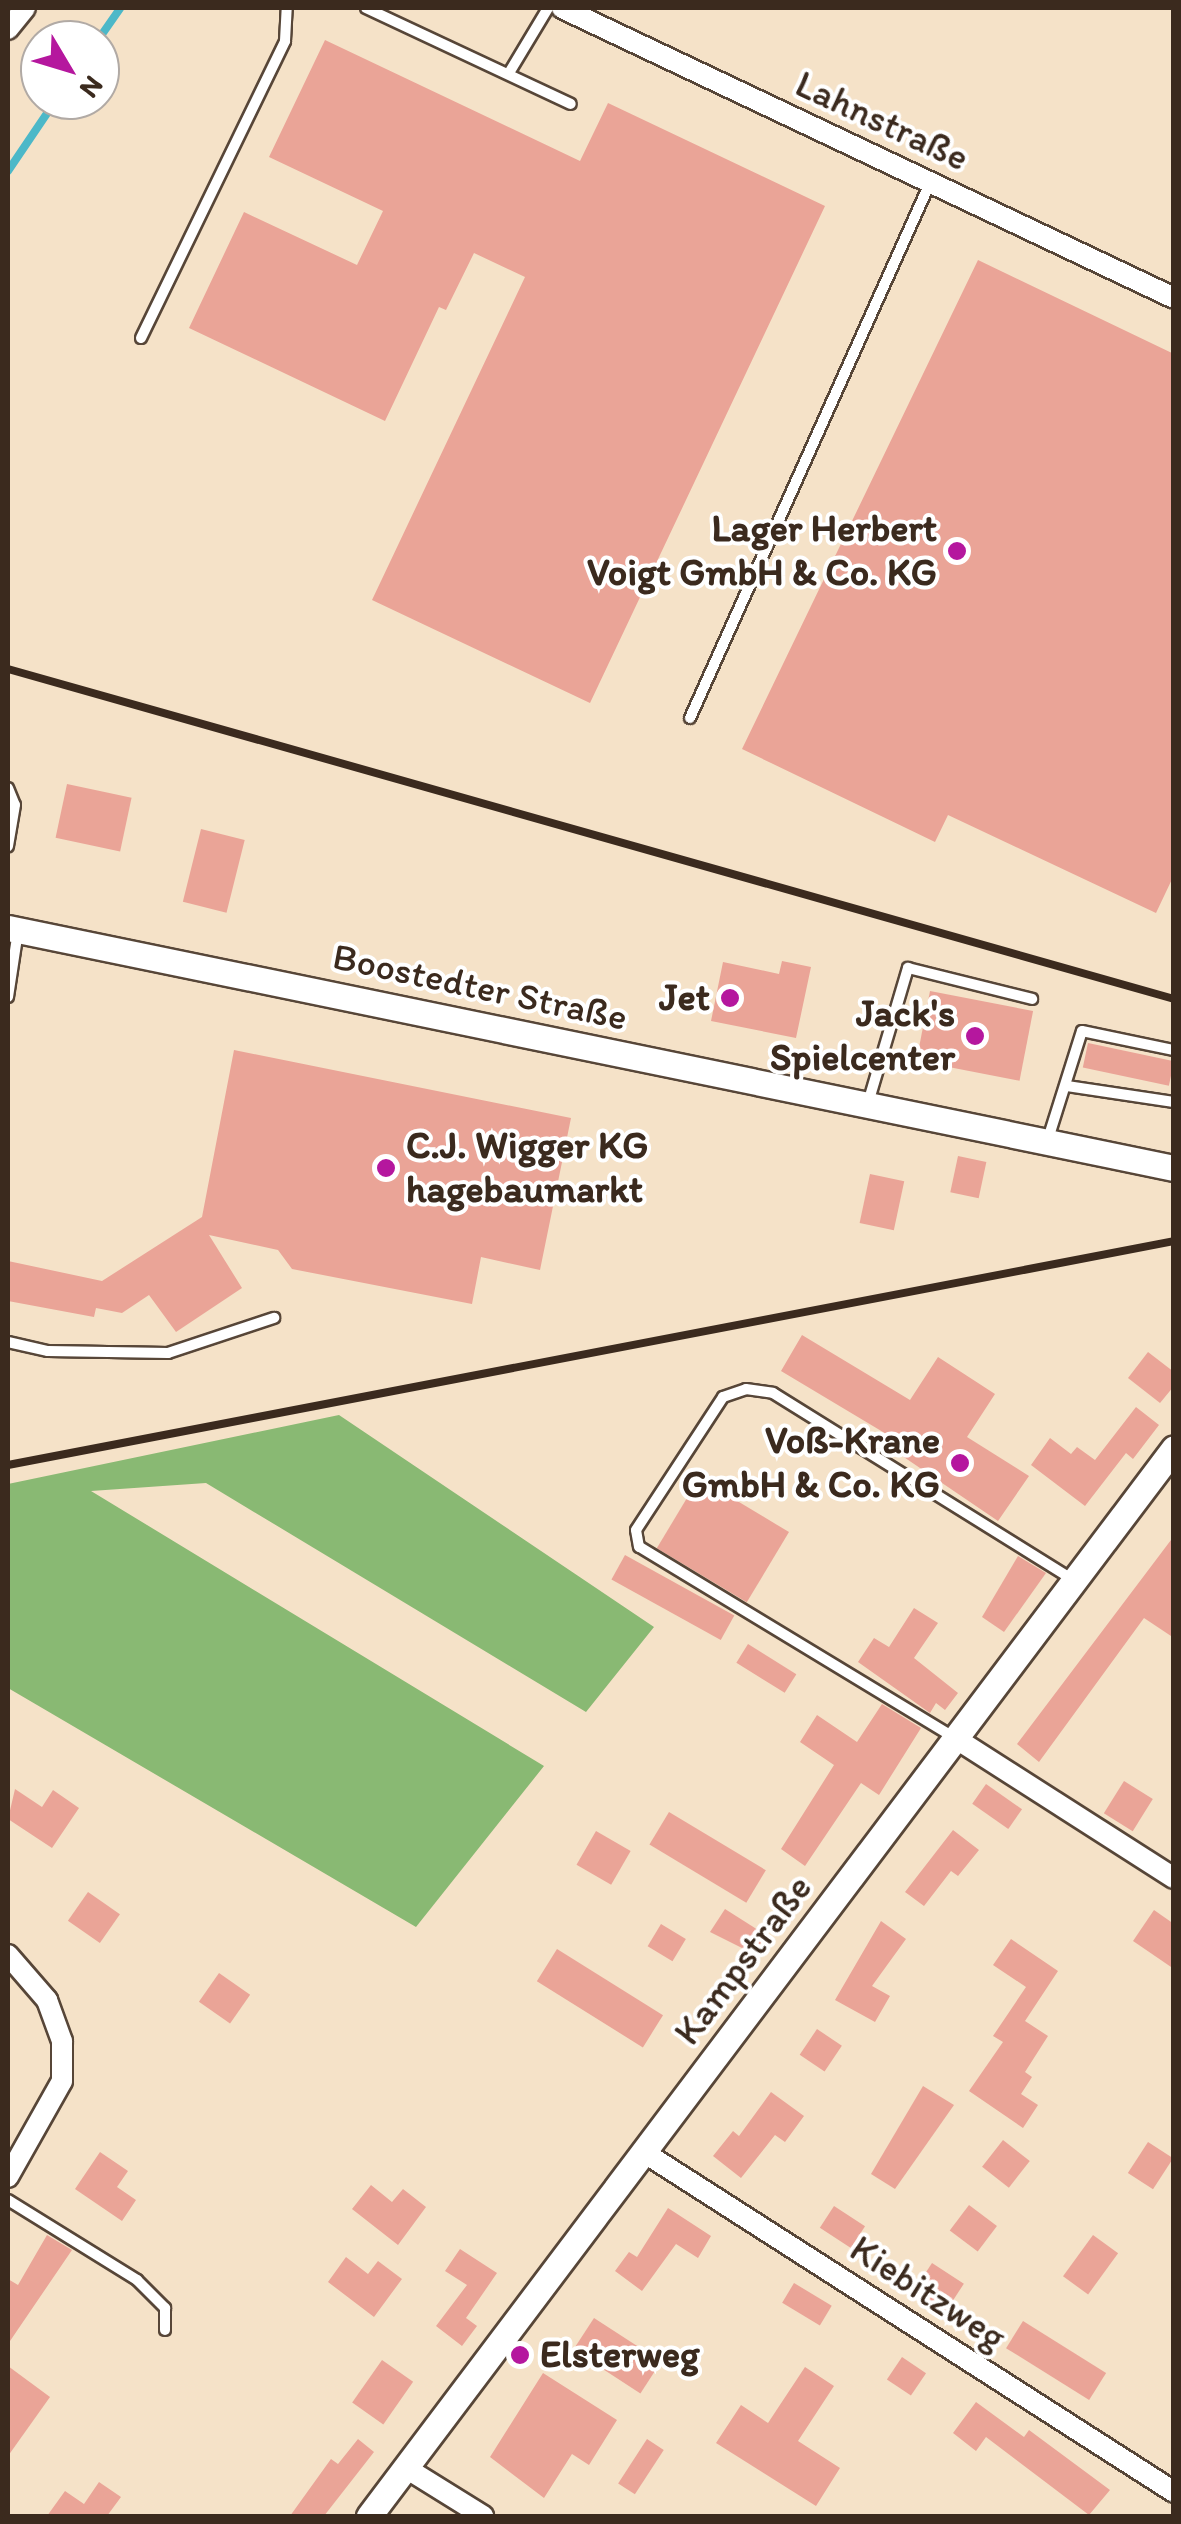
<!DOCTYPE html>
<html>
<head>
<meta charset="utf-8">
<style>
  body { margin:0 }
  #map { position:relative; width:1181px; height:2524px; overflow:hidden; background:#f5e2c8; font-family:Itim,sans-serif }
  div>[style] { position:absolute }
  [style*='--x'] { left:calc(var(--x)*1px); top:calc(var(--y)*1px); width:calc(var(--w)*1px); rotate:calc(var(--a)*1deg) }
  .forest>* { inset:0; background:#89b973 }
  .stream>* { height:8px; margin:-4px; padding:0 4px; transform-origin:4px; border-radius:4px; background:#4cb8c8 }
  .building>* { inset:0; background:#eaa497; transform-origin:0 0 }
  .roads { filter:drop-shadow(2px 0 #574638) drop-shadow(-2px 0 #574638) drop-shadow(0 2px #574638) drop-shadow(0 -2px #574638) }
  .service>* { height:10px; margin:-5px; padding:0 5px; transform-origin:5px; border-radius:5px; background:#fff }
  .minor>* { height:20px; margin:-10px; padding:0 10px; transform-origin:10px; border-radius:10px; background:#fff }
  .tertiary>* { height:25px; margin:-12.5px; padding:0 12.5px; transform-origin:12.5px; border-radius:12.5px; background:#fff }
  .rail>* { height:8px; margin:-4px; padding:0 4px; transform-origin:4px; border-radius:4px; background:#3b2a1e }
  .dots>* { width:28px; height:28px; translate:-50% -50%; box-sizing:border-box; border:5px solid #fff; border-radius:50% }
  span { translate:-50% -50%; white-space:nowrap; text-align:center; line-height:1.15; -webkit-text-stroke:8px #fff; paint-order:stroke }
  .street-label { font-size:38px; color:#3b2a1e }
  .poi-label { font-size:38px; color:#3b2a1e; font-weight:700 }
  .right { translate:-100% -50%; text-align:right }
  .left { translate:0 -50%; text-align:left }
  .frame { position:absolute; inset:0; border:10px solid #3b2a1e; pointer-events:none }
  .north { position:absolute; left:20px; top:20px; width:100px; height:100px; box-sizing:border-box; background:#fff; border:2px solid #b1aaa5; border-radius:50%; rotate:128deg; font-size:28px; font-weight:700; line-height:40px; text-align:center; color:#3b2a1e }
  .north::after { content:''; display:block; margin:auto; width:35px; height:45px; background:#b5179e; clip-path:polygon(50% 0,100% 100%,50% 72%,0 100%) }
</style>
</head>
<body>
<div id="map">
  <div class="forest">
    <i style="clip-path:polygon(339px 1415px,654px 1627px,586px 1712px,206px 1483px,91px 1491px,544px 1766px,416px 1927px,8px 1688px,8px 1484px)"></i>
  </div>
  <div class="stream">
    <i style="--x:98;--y:40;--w:39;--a:-55"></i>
    <i style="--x:8;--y:171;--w:86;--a:-55.9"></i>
  </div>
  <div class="building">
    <i style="clip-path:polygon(325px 40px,580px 161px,608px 103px,825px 206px,590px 703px,372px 600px,525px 277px,474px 253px,446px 310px,439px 307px,385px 421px,189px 328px,244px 212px,357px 265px,383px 211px,269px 157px)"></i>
    <i style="clip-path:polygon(978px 260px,1174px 354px,1174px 875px,1156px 913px,948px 815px,935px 842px,742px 749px)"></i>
    <i style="left:67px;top:784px;width:66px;height:55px;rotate:12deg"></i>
    <i style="left:201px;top:829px;width:45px;height:75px;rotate:14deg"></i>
    <i style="clip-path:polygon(782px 961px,811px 967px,796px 1038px,711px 1021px,723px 962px,779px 974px)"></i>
    <i style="left:930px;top:991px;width:105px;height:71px;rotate:11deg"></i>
    <i style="left:1088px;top:1043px;width:88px;height:25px;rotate:12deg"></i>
    <i style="clip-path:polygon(234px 1050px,571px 1118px,540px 1270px,481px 1257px,472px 1304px,292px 1269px,278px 1250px,209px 1235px,242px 1288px,176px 1332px,149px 1295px,122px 1313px,96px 1308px,94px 1317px,8px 1301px,8px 1261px,102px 1281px,202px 1217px)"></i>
    <i style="left:958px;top:1156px;width:29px;height:37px;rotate:12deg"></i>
    <i style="left:870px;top:1174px;width:35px;height:50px;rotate:12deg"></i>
    <i style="clip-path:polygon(802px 1335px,910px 1400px,938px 1357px,995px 1394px,967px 1437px,1029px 1476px,998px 1521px,892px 1449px,898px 1441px,781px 1371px)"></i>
    <i style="clip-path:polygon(1148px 1352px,1174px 1372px,1174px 1386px,1160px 1403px,1128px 1378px)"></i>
    <i style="clip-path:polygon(1136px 1407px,1159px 1425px,1133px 1459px,1126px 1453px,1085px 1506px,1031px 1465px,1050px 1438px,1071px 1454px,1077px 1447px,1095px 1460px)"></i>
    <i style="left:699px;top:1478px;width:105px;height:82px;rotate:31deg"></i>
    <i style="clip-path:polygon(1174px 1536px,1174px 1638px,1144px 1618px,1039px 1762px,1017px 1744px)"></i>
    <i style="left:625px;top:1555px;width:125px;height:28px;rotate:29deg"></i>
    <i style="clip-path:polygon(1018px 1556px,1046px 1573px,1004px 1632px,982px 1617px)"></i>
    <i style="clip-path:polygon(914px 1608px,938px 1623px,914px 1658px,958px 1693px,945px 1710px,936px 1703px,930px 1713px,858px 1662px,874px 1638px,889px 1647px)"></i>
    <i style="left:748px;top:1644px;width:57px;height:22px;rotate:32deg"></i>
    <i style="clip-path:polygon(882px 1704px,921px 1728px,879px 1795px,861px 1783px,805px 1866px,781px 1849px,834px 1765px,800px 1742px,817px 1715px,857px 1742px)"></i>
    <i style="left:1124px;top:1781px;width:34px;height:38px;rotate:32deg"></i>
    <i style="left:986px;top:1784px;width:44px;height:24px;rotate:35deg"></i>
    <i style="clip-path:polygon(15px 1789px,42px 1807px,53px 1790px,79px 1808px,52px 1848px,8px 1819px)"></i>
    <i style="left:669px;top:1812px;width:113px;height:38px;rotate:31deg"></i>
    <i style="clip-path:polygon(953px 1830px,979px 1850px,958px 1876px,951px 1871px,924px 1906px,905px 1892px)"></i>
    <i style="left:596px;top:1831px;width:40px;height:39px;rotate:30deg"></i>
    <i style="left:88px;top:1892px;width:39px;height:35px;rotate:35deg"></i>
    <i style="clip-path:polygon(725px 1909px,766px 1935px,754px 1954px,710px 1932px)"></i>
    <i style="clip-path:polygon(1154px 1910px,1174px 1924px,1174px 1969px,1133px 1941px)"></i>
    <i style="clip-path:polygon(881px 1921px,906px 1939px,872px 1986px,890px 1996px,875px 2022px,835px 2000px)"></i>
    <i style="left:661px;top:1924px;width:29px;height:26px;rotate:31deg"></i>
    <i style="clip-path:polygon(1011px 1939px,1058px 1971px,1025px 2021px,1048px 2036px,1025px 2072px,1032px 2077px,1021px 2094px,1038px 2105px,1023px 2128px,969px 2091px,1003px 2042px,993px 2036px,1026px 1987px,993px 1965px)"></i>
    <i style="left:557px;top:1949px;width:125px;height:38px;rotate:32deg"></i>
    <i style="left:219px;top:1973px;width:38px;height:35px;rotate:35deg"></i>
    <i style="left:817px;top:2029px;width:30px;height:31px;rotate:34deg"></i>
    <i style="clip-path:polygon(923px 2086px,954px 2105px,895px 2189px,871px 2174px)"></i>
    <i style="clip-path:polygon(771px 2092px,804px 2116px,785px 2142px,775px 2135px,741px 2178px,713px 2156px,733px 2131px,739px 2136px)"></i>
    <i style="left:1003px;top:2140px;width:34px;height:34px;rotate:38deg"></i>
    <i style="left:1148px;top:2142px;width:30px;height:37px;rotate:33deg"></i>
    <i style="clip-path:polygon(100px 2152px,128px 2171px,117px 2187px,136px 2200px,122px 2221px,75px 2189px)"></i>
    <i style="clip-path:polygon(371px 2185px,392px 2202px,403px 2189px,426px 2207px,398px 2245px,352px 2209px)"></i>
    <i style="left:969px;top:2205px;width:35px;height:32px;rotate:37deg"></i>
    <i style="left:834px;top:2206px;width:37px;height:26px;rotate:33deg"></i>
    <i style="clip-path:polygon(668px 2208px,711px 2236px,698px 2258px,676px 2244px,642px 2291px,615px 2271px,629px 2252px,637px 2257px)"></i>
    <i style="clip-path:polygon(47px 2235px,72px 2250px,8px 2344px,8px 2279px,18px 2285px)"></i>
    <i style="left:1093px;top:2235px;width:31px;height:51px;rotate:36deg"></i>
    <i style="clip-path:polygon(460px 2249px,497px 2273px,466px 2318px,477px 2326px,462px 2346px,436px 2326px,467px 2285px,445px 2271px)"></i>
    <i style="clip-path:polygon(346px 2257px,368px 2274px,378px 2261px,402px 2279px,374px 2317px,328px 2282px)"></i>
    <i style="left:932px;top:2263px;width:38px;height:35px;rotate:33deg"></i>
    <i style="left:794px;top:2283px;width:44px;height:23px;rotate:31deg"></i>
    <i style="left:594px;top:2318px;width:80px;height:38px;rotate:33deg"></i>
    <i style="left:1023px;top:2321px;width:98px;height:32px;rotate:32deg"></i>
    <i style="left:902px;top:2357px;width:29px;height:27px;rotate:34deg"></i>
    <i style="left:382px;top:2360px;width:38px;height:52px;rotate:35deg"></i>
    <i style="clip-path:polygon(8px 2366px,50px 2397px,8px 2456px)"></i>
    <i style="clip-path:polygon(805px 2367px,834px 2386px,798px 2441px,840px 2468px,816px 2506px,716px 2443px,741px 2405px,768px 2423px)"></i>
    <i style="clip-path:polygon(543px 2373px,617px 2420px,589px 2465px,572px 2454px,544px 2498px,490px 2457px)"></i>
    <i style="clip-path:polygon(976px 2402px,1024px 2437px,1029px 2430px,1110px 2490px,1089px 2515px,986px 2437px,976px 2451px,953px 2433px)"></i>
    <i style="clip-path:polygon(358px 2439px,374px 2452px,324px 2516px,290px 2516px,331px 2459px,338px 2464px)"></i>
    <i style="left:647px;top:2439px;width:20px;height:53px;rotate:33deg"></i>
    <i style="clip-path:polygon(99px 2482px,121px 2497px,107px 2516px,47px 2516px,65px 2491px,84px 2504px)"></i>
  </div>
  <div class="roads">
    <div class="service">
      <i style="--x:366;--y:8;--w:226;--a:25.1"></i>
      <i style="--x:509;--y:73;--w:76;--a:-59"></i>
      <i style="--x:141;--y:338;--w:330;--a:-64.1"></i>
      <i style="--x:285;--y:41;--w:33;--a:-87"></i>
      <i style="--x:690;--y:718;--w:586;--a:-65.84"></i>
      <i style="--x:8;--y:788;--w:18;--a:68"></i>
      <i style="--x:15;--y:805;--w:42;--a:99.7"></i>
      <i style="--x:8;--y:997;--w:67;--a:-81.4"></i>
      <i style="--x:1067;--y:1086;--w:108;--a:8.5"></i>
      <i style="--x:868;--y:1103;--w:141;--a:-73.5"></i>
      <i style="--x:908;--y:968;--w:128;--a:14"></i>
      <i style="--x:1047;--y:1142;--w:116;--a:-72.5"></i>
      <i style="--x:1082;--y:1031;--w:94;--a:11.7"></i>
      <i style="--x:8;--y:1342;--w:41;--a:12.7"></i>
      <i style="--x:48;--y:1351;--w:120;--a:1"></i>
      <i style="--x:168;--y:1353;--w:112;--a:-18.3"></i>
      <i style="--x:955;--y:1738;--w:369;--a:-148.8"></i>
      <i style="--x:639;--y:1547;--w:17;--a:-100"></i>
      <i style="--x:636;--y:1530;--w:159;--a:-56.8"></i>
      <i style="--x:723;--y:1397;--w:24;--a:-19"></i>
      <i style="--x:746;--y:1389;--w:27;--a:8"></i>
      <i style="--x:773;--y:1393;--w:356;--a:31.9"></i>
      <i style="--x:8;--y:2200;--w:152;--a:31.8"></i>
      <i style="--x:137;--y:2280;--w:40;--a:45"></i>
      <i style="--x:165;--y:2308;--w:22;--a:90"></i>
    </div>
    <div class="minor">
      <i style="--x:562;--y:8;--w:677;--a:25.35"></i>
      <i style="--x:8;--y:29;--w:27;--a:-51"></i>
      <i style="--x:955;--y:1738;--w:260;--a:32.6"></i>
      <i style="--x:8;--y:1955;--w:60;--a:49.1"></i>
      <i style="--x:47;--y:2000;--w:44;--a:69.9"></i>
      <i style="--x:62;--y:2041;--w:40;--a:90"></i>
      <i style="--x:62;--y:2081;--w:110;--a:119.4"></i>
      <i style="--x:645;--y:2153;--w:628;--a:32.65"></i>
      <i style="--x:406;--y:2468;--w:91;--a:31.9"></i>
    </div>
    <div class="tertiary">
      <i style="--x:8;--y:928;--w:1190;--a:11.63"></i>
      <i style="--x:369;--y:2516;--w:1337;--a:-52.99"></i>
    </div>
  </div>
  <div class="rail">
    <i style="--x:8;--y:669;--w:1212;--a:15.8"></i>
    <i style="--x:8;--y:1465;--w:1187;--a:-10.87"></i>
  </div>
  <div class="dots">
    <i style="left:957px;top:551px;background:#b5179e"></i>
    <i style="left:730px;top:998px;background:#b5179e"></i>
    <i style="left:975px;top:1036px;background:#b5179e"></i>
    <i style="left:386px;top:1168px;background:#b5179e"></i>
    <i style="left:960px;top:1463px;background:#b5179e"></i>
    <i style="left:520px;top:2355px;background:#b5179e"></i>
  </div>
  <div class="street-label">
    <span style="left:882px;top:121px;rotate:25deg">Lahnstraße</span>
    <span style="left:480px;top:987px;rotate:12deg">Boostedter Straße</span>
    <span style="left:743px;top:1960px;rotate:-53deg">Kampstraße</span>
    <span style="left:928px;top:2293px;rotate:33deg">Kiebitzweg</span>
  </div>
  <div class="poi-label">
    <span class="right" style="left:937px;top:551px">Lager Herbert<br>Voigt GmbH &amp; Co. KG</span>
    <span class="right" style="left:710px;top:998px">Jet</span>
    <span class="right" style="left:955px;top:1036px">Jack's<br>Spielcenter</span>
    <span class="left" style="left:406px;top:1168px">C.J. Wigger KG<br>hagebaumarkt</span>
    <span class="right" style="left:940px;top:1463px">Voß-Krane<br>GmbH &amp; Co. KG</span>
    <span class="left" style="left:540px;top:2355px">Elsterweg</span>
  </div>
  <div class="frame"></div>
  <div class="north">N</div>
</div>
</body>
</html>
